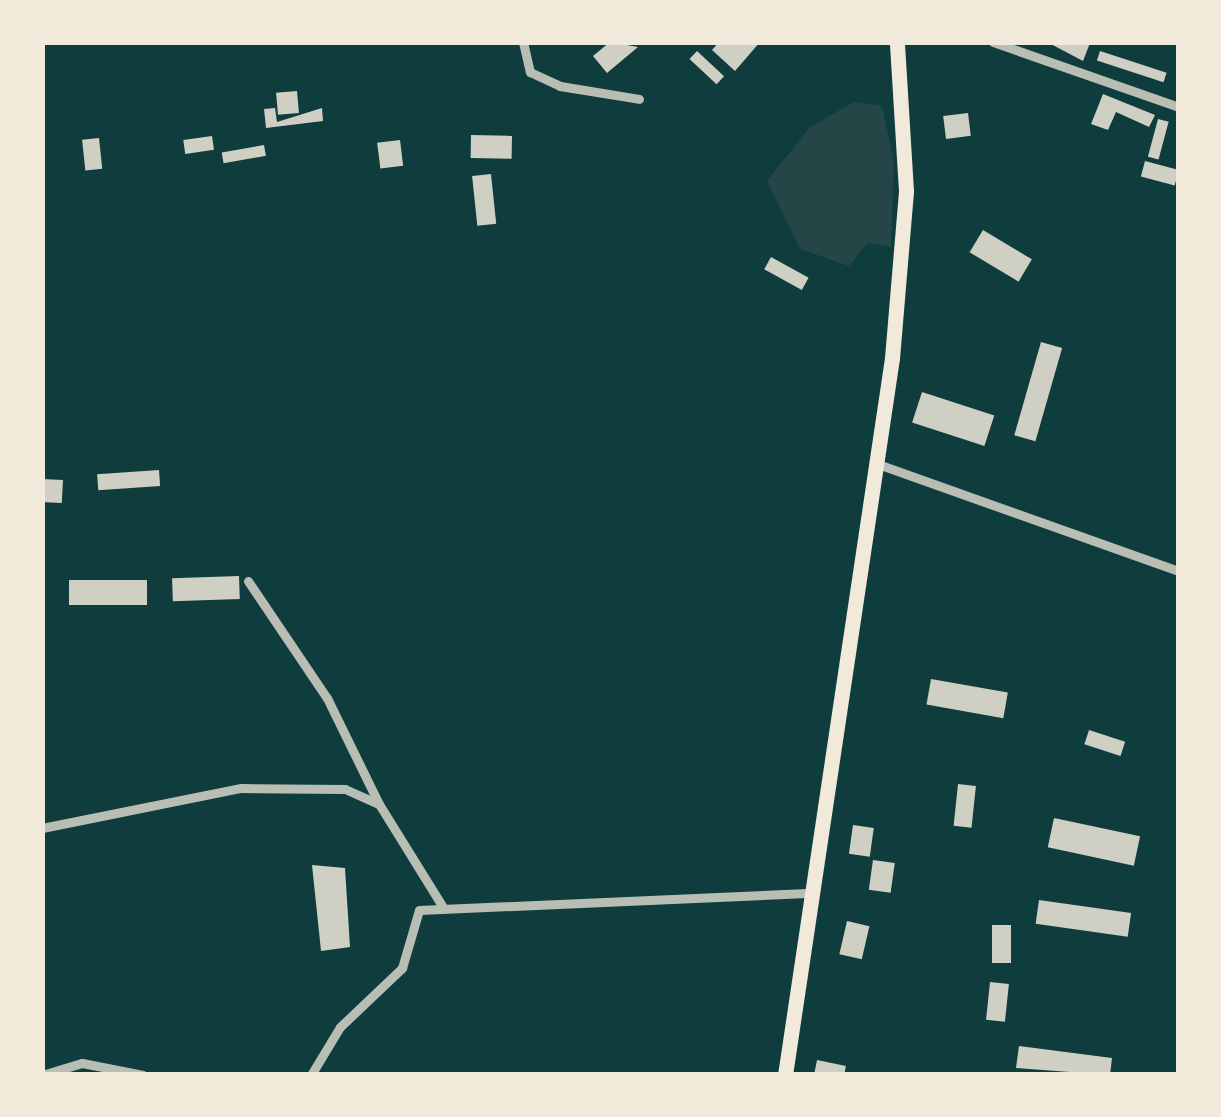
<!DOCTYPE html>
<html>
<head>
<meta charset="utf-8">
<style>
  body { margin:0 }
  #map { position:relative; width:1221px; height:1117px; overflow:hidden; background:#0f3d3e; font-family:"DM Sans",sans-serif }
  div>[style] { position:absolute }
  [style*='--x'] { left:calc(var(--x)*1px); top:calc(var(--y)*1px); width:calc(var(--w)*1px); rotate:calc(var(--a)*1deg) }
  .green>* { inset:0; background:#244646 }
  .building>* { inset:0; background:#cfcfc3; transform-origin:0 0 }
  .minor>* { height:9px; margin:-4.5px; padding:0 4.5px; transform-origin:4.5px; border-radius:4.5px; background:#b8beb3 }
  .trunk>* { height:15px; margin:-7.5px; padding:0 7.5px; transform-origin:7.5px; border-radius:7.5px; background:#f1e9da }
  span { translate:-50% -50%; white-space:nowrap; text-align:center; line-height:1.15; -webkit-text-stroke:9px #f1e9da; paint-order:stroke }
  .frame { position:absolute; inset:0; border:45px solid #f1e9da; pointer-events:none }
</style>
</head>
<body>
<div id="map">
  <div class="green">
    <i style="clip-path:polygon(854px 102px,882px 106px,894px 162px,891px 247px,867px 243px,849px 266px,800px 249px,767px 181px,810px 127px)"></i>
  </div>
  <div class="building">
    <i style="clip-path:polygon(610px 42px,638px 47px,607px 73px,593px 56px)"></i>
    <i style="clip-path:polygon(719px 42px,760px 42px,735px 71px,712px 50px)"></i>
    <i style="clip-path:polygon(1047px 42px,1087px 42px,1090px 43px,1083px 61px)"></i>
    <i style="left:697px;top:51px;width:37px;height:11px;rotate:43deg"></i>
    <i style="left:1100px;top:51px;width:70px;height:10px;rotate:18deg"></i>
    <i style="left:297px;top:91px;width:22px;height:21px;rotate:85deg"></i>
    <i style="clip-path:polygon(1103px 94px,1155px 115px,1149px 127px,1116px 112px,1108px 130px,1091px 124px)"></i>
    <i style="clip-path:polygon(275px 108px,277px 122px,322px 108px,323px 121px,266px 128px,264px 109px)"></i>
    <i style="left:968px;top:113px;width:23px;height:25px;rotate:83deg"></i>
    <i style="left:1158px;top:119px;width:11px;height:39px;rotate:15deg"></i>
    <i style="left:471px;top:135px;width:41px;height:23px;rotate:1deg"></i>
    <i style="left:212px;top:136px;width:14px;height:29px;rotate:82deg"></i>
    <i style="left:99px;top:138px;width:31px;height:17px;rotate:84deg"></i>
    <i style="left:400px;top:140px;width:26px;height:23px;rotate:83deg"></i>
    <i style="left:264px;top:145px;width:11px;height:43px;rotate:80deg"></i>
    <i style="left:1145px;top:161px;width:35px;height:16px;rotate:15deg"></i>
    <i style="left:491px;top:174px;width:50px;height:19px;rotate:84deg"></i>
    <i style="left:983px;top:230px;width:57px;height:26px;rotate:31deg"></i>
    <i style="left:771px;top:257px;width:43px;height:14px;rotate:29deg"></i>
    <i style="left:1041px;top:342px;width:22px;height:97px;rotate:16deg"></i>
    <i style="left:922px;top:392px;width:76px;height:32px;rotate:18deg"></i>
    <i style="left:159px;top:470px;width:16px;height:62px;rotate:86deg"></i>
    <i style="left:42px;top:479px;width:21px;height:23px;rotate:3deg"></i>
    <i style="left:239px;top:576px;width:23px;height:67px;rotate:88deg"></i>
    <i style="left:147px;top:580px;width:25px;height:78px;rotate:90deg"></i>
    <i style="left:931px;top:679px;width:78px;height:26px;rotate:10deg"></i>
    <i style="left:1089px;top:730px;width:38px;height:15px;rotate:18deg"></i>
    <i style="left:958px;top:784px;width:18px;height:42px;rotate:6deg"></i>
    <i style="left:1054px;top:818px;width:88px;height:30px;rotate:12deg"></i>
    <i style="left:853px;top:825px;width:21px;height:29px;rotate:8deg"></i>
    <i style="left:873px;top:860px;width:22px;height:30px;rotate:8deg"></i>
    <i style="clip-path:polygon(312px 865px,345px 868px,350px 947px,321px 951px)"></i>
    <i style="left:1039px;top:900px;width:93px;height:24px;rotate:8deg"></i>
    <i style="left:847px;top:921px;width:23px;height:34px;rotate:13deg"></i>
    <i style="left:992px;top:925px;width:19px;height:38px"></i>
    <i style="left:990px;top:982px;width:19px;height:38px;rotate:6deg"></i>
    <i style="clip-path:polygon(1019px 1046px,1112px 1058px,1110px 1075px,1016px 1068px)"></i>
    <i style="clip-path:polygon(817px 1060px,846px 1066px,844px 1075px,814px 1075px)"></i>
  </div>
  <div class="minor">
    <i style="--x:523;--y:42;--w:31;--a:77"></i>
    <i style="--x:530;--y:72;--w:33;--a:25"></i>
    <i style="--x:560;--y:86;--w:80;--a:9.3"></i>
    <i style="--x:993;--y:42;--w:197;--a:19.3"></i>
    <i style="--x:875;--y:463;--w:323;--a:19.6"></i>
    <i style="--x:248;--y:581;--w:141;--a:56"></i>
    <i style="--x:327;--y:698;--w:118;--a:63.9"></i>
    <i style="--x:42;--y:828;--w:203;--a:-11.4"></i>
    <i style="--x:241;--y:788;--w:104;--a:0.6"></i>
    <i style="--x:345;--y:789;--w:37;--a:24"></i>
    <i style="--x:379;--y:804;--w:123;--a:58.2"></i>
    <i style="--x:42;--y:1075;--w:42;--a:-16.7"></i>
    <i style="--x:82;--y:1063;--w:62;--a:11.1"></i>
    <i style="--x:311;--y:1075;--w:56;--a:-58.9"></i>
    <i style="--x:340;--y:1027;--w:86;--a:-43.6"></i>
    <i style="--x:402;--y:968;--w:60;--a:-73.7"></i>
    <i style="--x:419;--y:910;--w:394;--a:-2.5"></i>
  </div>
  <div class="trunk">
    <i style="--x:785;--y:1075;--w:725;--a:-81.51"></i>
    <i style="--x:892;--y:358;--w:168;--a:-85.2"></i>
    <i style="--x:906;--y:191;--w:149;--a:-93.5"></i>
  </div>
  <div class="frame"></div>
</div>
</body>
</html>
